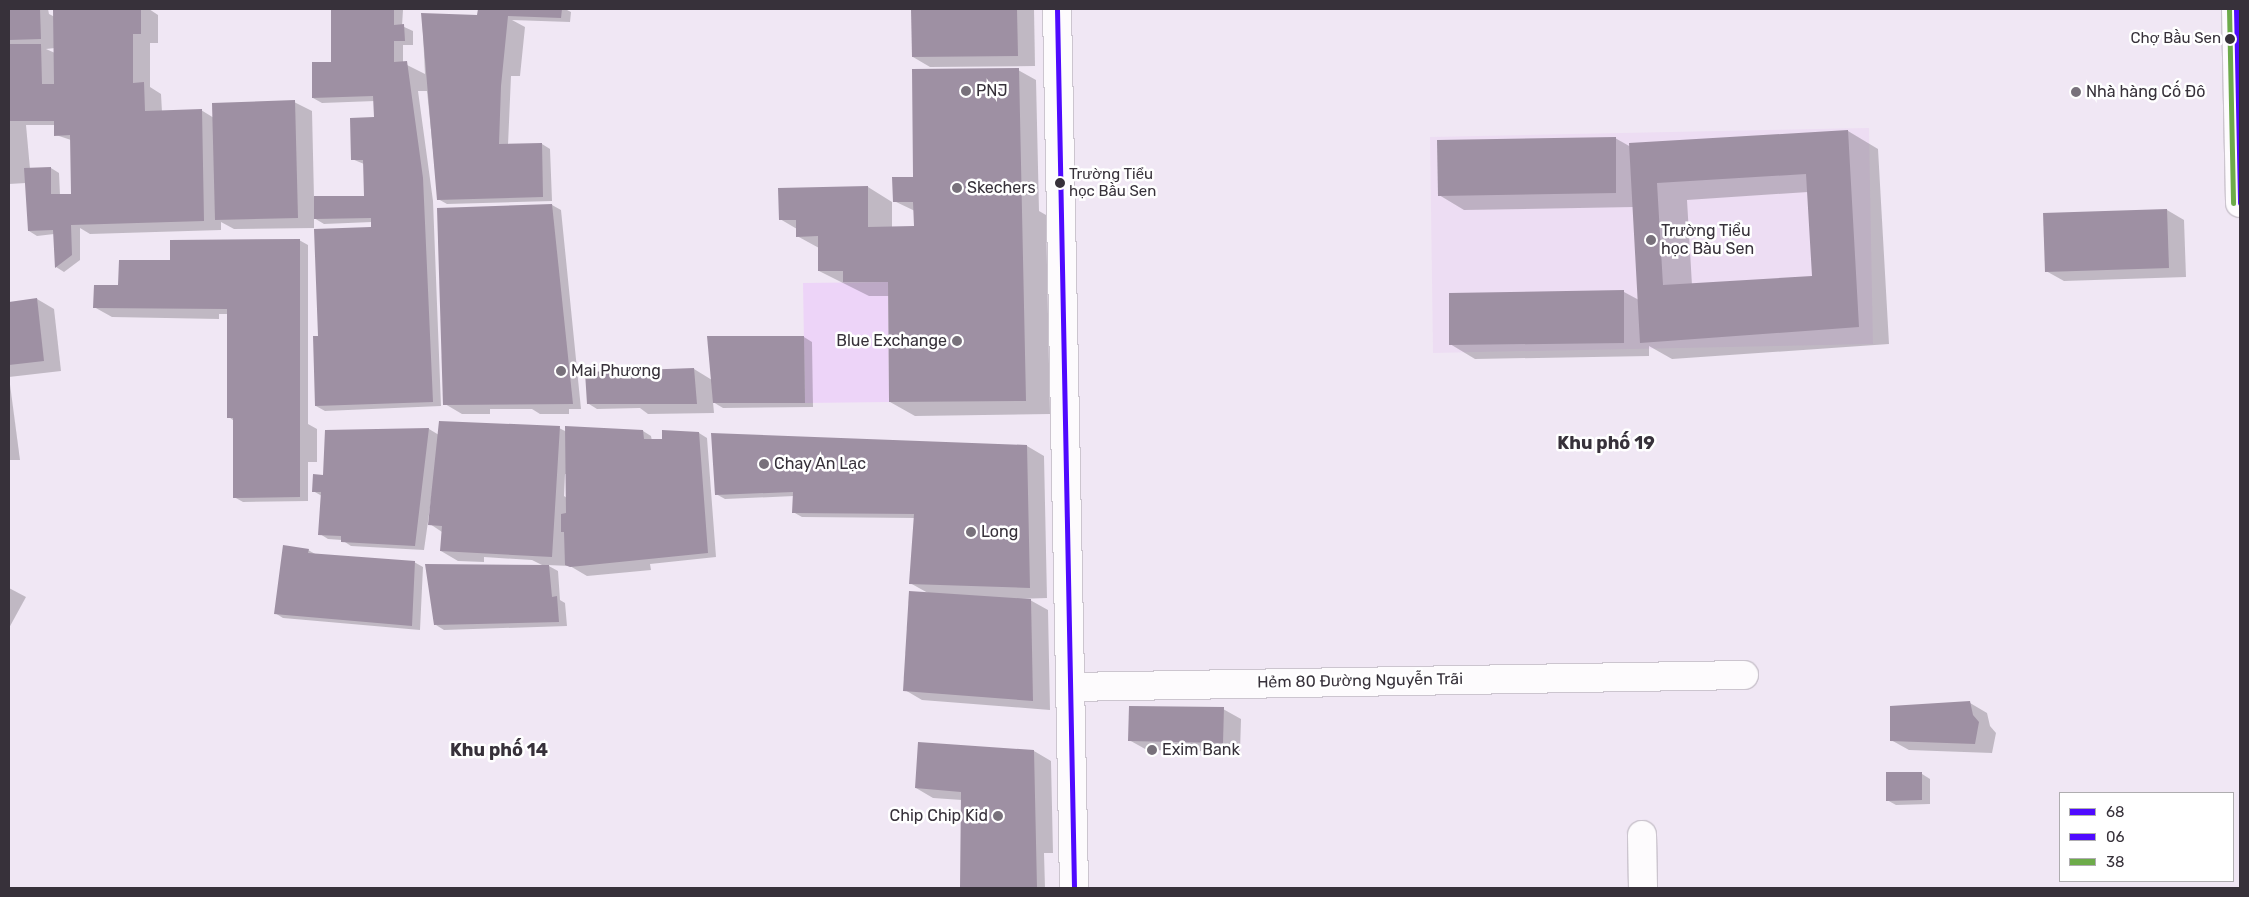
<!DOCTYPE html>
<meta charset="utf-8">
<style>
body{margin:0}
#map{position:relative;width:2249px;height:897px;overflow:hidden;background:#f0e7f4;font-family:Rubik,sans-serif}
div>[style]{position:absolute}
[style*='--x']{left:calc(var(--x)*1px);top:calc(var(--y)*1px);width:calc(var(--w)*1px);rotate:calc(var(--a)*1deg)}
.built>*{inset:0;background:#edddf3}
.green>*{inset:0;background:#edd4f8}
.shadow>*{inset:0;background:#0003}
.building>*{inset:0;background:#9e90a3}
.roads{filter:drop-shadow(1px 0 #ccc5cf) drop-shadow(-1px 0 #ccc5cf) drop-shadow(0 1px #ccc5cf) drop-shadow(0 -1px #ccc5cf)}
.minor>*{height:28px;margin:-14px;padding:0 14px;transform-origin:14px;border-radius:14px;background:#fdfbfd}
.secondary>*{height:28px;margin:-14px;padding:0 14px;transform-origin:14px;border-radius:14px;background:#fdfbfd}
.bus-1>*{height:5px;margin:-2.5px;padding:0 2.5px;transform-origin:2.5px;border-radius:2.5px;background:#4f0aff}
.bus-2>*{height:5px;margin:-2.5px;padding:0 2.5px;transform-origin:2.5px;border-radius:2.5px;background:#4f0aff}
.bus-3>*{height:5px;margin:-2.5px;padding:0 2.5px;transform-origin:2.5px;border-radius:2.5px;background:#6dab4a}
.dots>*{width:14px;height:14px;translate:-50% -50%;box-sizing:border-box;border:2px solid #fff;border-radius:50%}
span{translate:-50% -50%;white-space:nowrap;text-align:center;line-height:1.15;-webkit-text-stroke:5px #fff;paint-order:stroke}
.bus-label{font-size:15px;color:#37313a}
.right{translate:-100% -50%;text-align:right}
.left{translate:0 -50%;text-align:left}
.poi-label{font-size:16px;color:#37313a}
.street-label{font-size:16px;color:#37313a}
.neighbourhood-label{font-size:18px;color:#37313a;font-weight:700}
.frame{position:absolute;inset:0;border:10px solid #37313a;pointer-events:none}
.legend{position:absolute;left:2059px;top:792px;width:175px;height:90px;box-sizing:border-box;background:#fff;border:1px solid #afadb0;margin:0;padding:6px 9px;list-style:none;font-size:15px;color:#37313a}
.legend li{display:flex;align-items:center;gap:10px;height:25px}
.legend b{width:25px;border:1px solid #afadb0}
</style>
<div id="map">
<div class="built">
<div style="clip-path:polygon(1869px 128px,1873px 344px,1433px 353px,1430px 137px)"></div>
</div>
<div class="green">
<div style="clip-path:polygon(888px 282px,889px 402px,805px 403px,803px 283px)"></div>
</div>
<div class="shadow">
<div style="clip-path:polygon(evenodd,9px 9px,48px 9px,49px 14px,55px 17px,55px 9px,149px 9px,158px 15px,158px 43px,150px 43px,150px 87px,161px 94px,162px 112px,201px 110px,214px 118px,294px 102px,312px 111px,314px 198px,365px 197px,364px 164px,352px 159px,376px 119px,375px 101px,322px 103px,313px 98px,336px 63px,332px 9px,411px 9px,403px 10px,402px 26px,413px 31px,413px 45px,403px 45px,403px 63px,425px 74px,422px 14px,482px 16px,478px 14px,479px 9px,565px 9px,571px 12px,570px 22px,512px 20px,525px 27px,520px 76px,511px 76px,508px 145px,542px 144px,550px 149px,552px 201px,447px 204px,438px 199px,427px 91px,418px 91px,433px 201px,441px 406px,325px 411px,316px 406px,319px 337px,372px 228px,372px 222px,324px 224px,314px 218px,314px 228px,234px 229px,221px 222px,221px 230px,90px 234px,80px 228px,80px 260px,64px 272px,56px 267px,54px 234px,37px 236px,29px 231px,26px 183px,9px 184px,9px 9px,55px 48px,55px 53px,46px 49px,55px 48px,9px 9px,26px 125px,55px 125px,56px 135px,71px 140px,72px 195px,60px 195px,59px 173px,51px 168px,30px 169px,26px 125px)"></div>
<div style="clip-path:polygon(913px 9px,1034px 9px,1035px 66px,930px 67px,913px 57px)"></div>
<div style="clip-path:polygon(1018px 70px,1036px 80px,1039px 211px,1046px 215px,1050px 414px,915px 416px,890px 402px,889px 296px,869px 296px,819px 271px,819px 248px,797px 236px,797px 229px,780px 219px,868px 187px,892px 202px,892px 227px,915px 227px,915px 211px,894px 201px)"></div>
<div style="clip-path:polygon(evenodd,1848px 131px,1878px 149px,1889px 344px,1672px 359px,1649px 346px,1649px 356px,1475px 359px,1450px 344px,1450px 294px,1624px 292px,1639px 300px,1634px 207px,1464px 210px,1439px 195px,1615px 138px,1631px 147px,1848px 131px,1808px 192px,1813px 277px,1692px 285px,1687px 200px,1808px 192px)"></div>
<div style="clip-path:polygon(552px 205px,561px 210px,581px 409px,569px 409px,569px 414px,540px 414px,532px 409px,490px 409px,490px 414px,462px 414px,445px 404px)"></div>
<div style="clip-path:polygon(2167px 210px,2184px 220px,2186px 277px,2064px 281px,2046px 271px)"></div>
<div style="clip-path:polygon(299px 240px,308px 245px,308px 424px,317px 429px,317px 462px,308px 462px,308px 501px,243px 502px,234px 497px,234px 421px,229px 417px,229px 314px,219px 314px,219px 319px,112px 317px,94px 307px,119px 286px,172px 261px)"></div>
<div style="clip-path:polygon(37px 299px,54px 309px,61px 371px,9px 377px,9px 303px)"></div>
<div style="clip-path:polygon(804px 337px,812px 342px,813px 407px,723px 408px,713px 402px,714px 413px,648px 414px,640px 408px,597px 409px,589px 404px,694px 369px,712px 380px)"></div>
<div style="clip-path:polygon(9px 377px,20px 460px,9px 460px)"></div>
<div style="clip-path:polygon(evenodd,559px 428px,567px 432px,643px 431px,651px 436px,652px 441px,699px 433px,707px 438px,716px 557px,650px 564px,651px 570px,587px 576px,570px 566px,547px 565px,558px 571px,560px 600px,565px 603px,567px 626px,444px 630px,436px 625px,544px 566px,532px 560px,484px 557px,484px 562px,458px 561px,441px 551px,442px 532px,430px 524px,436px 465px,424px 550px,351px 546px,342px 540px,328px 539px,320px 534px,322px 496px,313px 491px,324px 476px,429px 429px,439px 435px,559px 428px,565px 474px,567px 474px,567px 498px,564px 496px,565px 474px)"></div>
<div style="clip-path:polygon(1027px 446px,1044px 456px,1047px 598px,1014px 599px,1030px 600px,1048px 610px,1050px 710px,922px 700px,905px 690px,928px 593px,910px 583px,915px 518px,802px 517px,793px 512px,794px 496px,725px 499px,716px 494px)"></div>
<div style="clip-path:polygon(308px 550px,317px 555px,414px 562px,423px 567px,420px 630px,283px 618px,275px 613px)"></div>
<div style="clip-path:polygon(9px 588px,26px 597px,9px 628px)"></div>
<div style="clip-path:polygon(1970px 703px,1987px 713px,1990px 726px,1996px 733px,1992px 753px,1909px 750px,1891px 740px)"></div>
<div style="clip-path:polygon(1223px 709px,1241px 719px,1240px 752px,1147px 750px,1129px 740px)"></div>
<div style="clip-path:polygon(1034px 751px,1051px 761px,1053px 853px,1044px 853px,1045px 888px,961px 888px,962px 800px,933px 798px,916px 788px)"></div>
<div style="clip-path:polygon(1922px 774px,1930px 779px,1930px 804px,1896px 805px,1887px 800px)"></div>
</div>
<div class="building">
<div style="clip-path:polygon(9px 9px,40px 9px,41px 39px,9px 40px)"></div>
<div style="clip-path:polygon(53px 9px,141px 9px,141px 34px,133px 34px,133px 83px,144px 82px,145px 111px,202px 109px,204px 221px,71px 225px,72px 255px,55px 268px,53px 230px,28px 231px,24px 168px,51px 167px,51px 194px,71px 194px,70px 135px,54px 136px,54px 121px,9px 121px,9px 44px,41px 44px,42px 84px,54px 84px)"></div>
<div style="clip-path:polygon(331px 9px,394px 9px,394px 25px,404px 24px,405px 41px,394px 41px,394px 62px,407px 61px,423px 178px,433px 402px,315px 406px,313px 336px,318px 336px,314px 229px,371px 227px,371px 218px,314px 219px,314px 196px,364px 196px,363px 160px,351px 160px,350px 118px,374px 117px,373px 96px,312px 98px,312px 62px,331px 62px)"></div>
<div style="clip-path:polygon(478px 9px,562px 9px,561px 18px,508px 16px,501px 86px,499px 144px,542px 143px,543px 197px,437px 200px,421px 13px,477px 15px)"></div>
<div style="clip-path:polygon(911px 9px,1017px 9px,1018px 56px,912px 57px)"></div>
<div style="clip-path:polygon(1019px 68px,1026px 401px,889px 402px,888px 282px,843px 282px,843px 271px,818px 271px,818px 236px,796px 237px,796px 220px,779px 220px,778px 188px,868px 186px,868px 227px,914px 226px,913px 202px,893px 202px,892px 177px,913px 177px,912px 69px)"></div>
<div style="clip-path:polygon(295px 100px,298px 218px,215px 220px,212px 103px)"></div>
<div style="clip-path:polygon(evenodd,1848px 130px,1859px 327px,1640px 343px,1629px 143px,1848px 130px,1806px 174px,1812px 276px,1663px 285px,1657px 183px,1806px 174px)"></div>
<div style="clip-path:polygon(1616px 137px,1616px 193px,1438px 196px,1437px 140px)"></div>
<div style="clip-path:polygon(552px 204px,573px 404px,443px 405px,437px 208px)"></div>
<div style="clip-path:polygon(2167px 209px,2169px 268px,2045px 272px,2043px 213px)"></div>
<div style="clip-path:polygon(300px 239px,300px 497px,233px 498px,233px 418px,227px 418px,227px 309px,93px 308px,94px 285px,118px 285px,119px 260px,170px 260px,170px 240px)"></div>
<div style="clip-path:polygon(1624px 290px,1624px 343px,1449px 345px,1449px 293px)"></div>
<div style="clip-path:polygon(37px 298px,44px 361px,9px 365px,9px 302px)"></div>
<div style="clip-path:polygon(707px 336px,804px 336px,805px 403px,713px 403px)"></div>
<div style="clip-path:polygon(694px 368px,697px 404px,587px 404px,585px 372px)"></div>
<div style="clip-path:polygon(439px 421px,560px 426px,552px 557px,440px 551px,442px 526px,428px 525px)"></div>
<div style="clip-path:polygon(565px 426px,643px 430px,644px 439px,662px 439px,662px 430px,699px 432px,708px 553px,570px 567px,565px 565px,564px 532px,561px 532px,561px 514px,566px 513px)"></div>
<div style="clip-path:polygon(429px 428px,415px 546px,341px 542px,341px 536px,318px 535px,321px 492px,312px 492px,313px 474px,323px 475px,325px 430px)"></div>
<div style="clip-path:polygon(711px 433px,1027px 445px,1030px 588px,909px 584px,914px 514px,792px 513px,793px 492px,715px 495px)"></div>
<div style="clip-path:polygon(283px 545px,309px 549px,308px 553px,415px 561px,412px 626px,274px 614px)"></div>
<div style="clip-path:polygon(425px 564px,549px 565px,552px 597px,557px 596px,559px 622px,434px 625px)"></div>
<div style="clip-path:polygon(909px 591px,1031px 599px,1033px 701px,903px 691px)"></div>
<div style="clip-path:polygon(1970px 701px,1973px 715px,1979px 722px,1975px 744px,1890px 741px,1890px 706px)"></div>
<div style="clip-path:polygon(1129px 706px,1224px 707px,1223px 743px,1128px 741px)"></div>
<div style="clip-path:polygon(918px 742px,1034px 750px,1037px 888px,960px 888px,961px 792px,915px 788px)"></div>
<div style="clip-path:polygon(1886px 772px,1922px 772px,1922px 800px,1886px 801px)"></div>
</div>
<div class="roads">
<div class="minor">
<div style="--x:1070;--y:687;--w:674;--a:-1.02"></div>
<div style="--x:1642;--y:835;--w:53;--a:88.9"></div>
</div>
<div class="secondary">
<div style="--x:1057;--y:9;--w:879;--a:88.89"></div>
<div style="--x:2236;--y:9;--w:194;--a:88.8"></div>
</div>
</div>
<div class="bus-1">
<div style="--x:1057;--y:9;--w:879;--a:88.89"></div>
</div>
<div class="bus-2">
<div style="--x:2236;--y:9;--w:194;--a:88.8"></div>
</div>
<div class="bus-3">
<div style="--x:2229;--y:9;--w:194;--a:88.8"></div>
</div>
<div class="dots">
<div style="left:2230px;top:39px;background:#37313a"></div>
<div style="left:966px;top:91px;background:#78717b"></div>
<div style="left:2076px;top:92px;background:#78717b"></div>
<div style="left:1060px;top:183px;background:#37313a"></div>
<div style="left:957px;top:188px;background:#78717b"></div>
<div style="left:1651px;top:240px;background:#78717b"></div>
<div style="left:957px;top:341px;background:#78717b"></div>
<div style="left:561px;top:371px;background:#78717b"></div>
<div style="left:764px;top:464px;background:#78717b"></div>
<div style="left:971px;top:532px;background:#78717b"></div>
<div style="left:1152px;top:750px;background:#78717b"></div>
<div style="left:998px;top:816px;background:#78717b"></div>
</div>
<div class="bus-label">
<span class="right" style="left:2221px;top:39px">Chợ Bầu Sen</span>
<span class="left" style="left:1069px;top:183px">Trường Tiểu<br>học Bầu Sen</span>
</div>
<div class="poi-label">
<span class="left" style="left:976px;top:91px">PNJ</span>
<span class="left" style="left:2086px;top:92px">Nhà hàng Cố Đô</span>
<span class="left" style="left:967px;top:188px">Skechers</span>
<span class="left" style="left:1661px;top:240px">Trường Tiểu<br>học Bàu Sen</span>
<span class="right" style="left:947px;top:341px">Blue Exchange</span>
<span class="left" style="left:571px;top:371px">Mai Phương</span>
<span class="left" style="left:774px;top:464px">Chay An Lạc</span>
<span class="left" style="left:981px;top:532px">Long</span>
<span class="left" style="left:1162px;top:750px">Exim Bank</span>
<span class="right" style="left:988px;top:816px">Chip Chip Kid</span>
</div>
<div class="street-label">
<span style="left:1360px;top:681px;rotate:-1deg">Hẻm 80 Đường Nguyễn Trãi</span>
</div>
<div class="neighbourhood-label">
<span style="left:1606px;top:443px">Khu phố 19</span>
<span style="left:499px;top:750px">Khu phố 14</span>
</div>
<div class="frame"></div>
<ul class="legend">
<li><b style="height:6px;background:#4f0aff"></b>68</li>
<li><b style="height:6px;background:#4f0aff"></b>06</li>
<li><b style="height:6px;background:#6dab4a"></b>38</li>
</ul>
</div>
